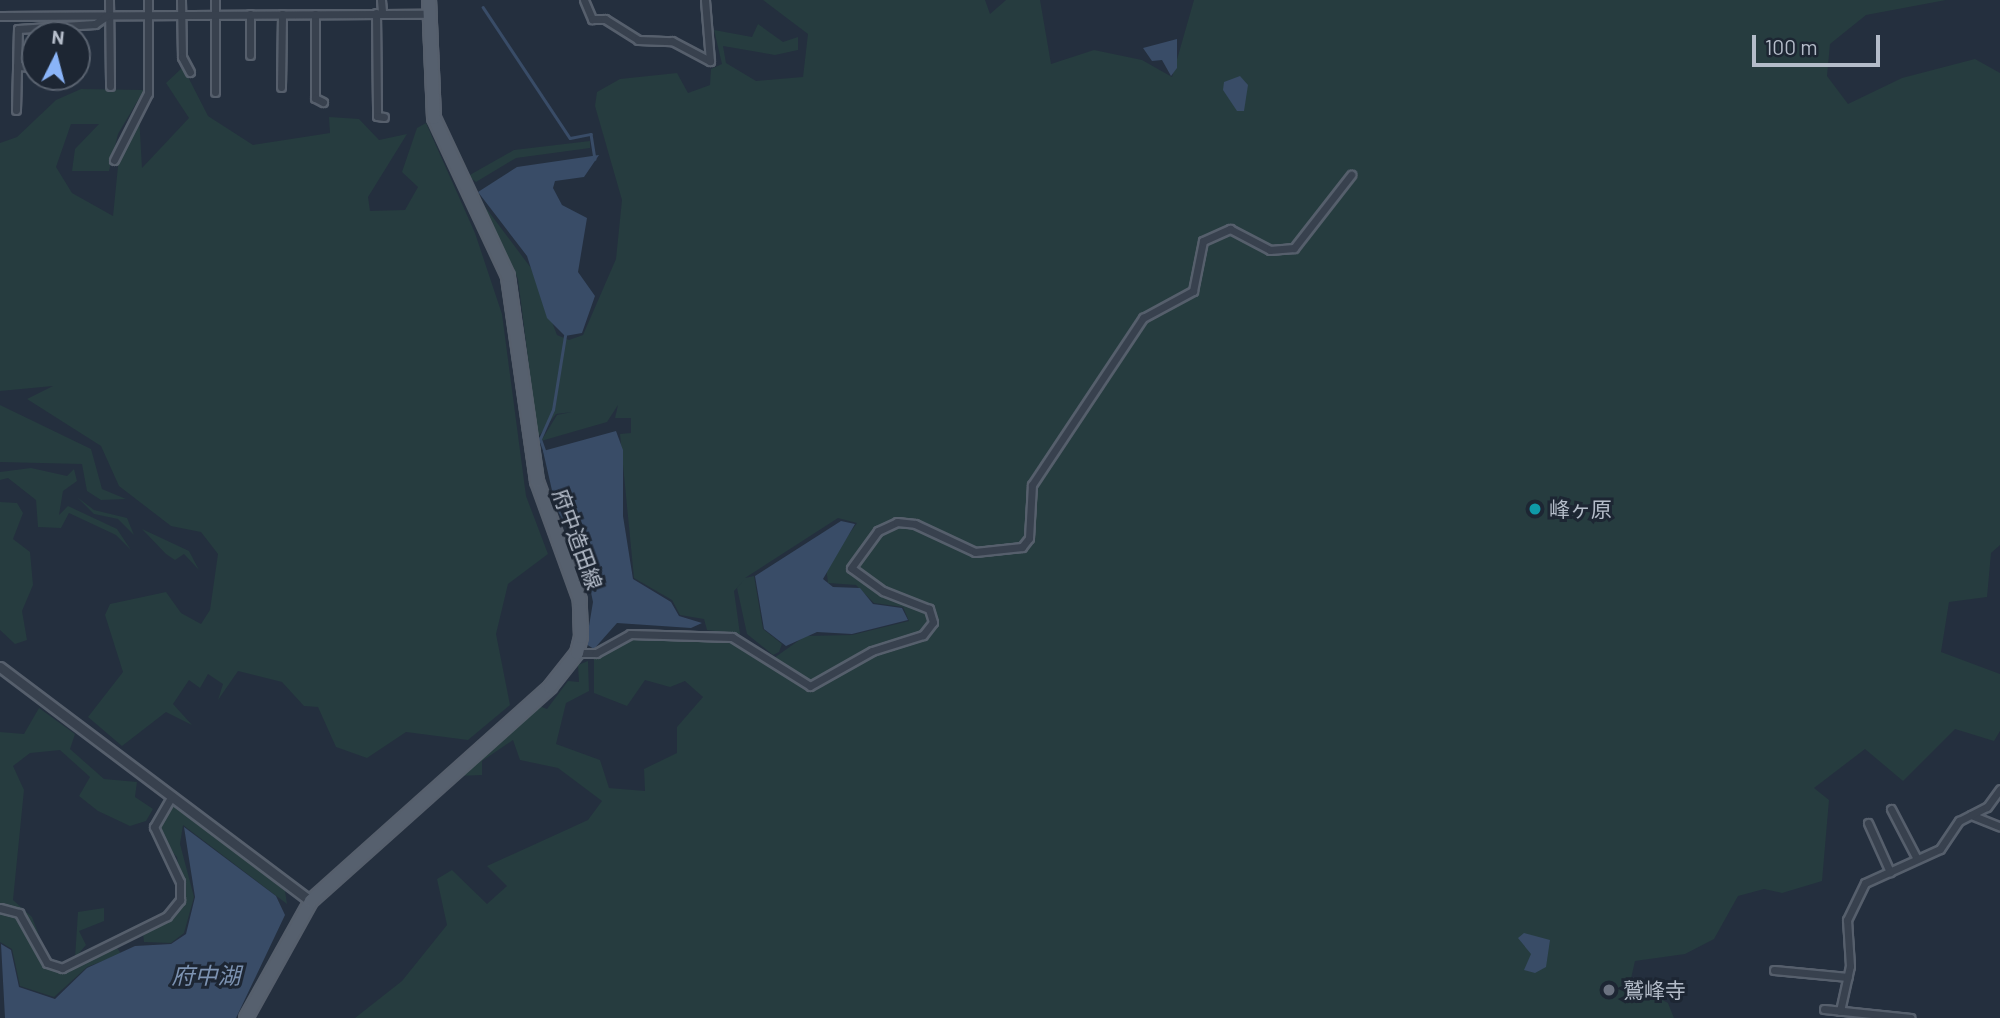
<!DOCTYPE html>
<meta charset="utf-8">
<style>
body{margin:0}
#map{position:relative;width:2000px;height:1018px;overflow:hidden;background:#242f3e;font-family:Barlow,"Noto Sans JP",sans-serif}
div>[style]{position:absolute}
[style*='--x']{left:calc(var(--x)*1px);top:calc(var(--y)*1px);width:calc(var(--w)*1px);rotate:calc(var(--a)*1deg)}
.green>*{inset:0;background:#263c3f}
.water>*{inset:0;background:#394c67}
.stream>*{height:2.5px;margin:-1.25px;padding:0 1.25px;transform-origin:1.25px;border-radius:1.25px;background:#394c67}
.roads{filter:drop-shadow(2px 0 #565f6c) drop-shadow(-2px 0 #565f6c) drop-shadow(0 2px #565f6c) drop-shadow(0 -2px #565f6c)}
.minor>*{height:7px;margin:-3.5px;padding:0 3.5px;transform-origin:3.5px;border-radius:3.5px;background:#38414e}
.tertiary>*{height:9px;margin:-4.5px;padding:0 4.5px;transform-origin:4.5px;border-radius:4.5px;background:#38414e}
.primary>*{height:12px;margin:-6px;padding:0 6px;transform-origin:6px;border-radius:6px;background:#56606e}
.dots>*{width:19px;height:19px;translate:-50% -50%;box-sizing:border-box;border:4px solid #1d2633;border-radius:50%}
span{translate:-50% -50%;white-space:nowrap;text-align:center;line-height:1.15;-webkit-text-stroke:6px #1d2633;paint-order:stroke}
.poi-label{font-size:21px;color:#b4bcc9}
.left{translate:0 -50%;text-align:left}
.street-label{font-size:21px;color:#b4bcc9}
.water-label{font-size:23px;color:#7c92b1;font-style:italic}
.north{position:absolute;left:21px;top:21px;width:70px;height:70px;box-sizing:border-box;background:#1d2633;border:2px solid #59626f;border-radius:50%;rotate:6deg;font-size:19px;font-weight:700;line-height:28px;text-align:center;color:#b4bcc9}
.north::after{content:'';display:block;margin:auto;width:24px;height:32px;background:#8ab4f8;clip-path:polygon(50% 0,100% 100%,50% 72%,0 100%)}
.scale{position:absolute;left:1752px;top:35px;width:128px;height:32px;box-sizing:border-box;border:4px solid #b4bcc9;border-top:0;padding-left:9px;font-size:21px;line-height:24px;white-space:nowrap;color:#b4bcc9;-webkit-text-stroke:5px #1d2633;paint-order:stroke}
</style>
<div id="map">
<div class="green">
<div style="clip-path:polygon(763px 0,985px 0,990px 14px,1006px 0,1040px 0,1051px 64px,1094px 50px,1142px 60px,1172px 77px,1194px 0,1946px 0,1866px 15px,1830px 44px,1827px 76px,1848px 104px,1902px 78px,1975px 59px,2000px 73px,2000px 545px,1991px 553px,1987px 597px,1949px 602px,1941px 652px,2000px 674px,2000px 731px,1994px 741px,1955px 729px,1903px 781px,1865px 749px,1814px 788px,1829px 800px,1822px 881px,1782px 893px,1764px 889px,1738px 896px,1714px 939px,1685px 954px,1635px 961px,1630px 983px,1668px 1003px,1674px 1018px,355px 1018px,402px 981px,447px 925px,437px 879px,452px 870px,487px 904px,507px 886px,487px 866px,588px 820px,602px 801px,558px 768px,520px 760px,513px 740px,482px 761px,482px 775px,457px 776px,539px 706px,547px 709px,568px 681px,579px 682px,578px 665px,588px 661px,589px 691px,566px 703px,556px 744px,600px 760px,609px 788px,645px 791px,644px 769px,677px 753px,677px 727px,703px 697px,685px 681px,670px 687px,645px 680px,627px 706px,594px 693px,594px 658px,640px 637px,740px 643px,767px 663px,805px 636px,852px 635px,909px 621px,903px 607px,874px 603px,856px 585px,828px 583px,826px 567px,857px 523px,838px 518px,745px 578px,754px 576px,763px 629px,782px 644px,779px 652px,773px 655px,747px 634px,737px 588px,745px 579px,734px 591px,740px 634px,707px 630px,704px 619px,680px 615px,672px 600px,634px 578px,620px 434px,631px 433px,631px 418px,615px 418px,618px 405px,607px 422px,541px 441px,557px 415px,572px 412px,556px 414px,538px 437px,518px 279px,483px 204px,531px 268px,557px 335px,569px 340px,583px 335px,616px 259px,622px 200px,595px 106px,597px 92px,620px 79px,677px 73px,688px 93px,710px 85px,711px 69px,722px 64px,714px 30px,752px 37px,758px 24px,783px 42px,798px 37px,798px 50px,775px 55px,723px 46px,726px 63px,756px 81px,803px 77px,808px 34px)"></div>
<div style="clip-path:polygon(183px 67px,208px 116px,253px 145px,330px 133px,329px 117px,359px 119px,379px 140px,407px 134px,368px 197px,370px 211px,405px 210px,418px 187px,402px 172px,417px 128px,426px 123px,475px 233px,502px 314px,526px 496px,548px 554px,508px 584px,496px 634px,510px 705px,468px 740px,406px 732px,367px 758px,336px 747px,318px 707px,304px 706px,282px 682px,238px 671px,218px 700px,223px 684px,208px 674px,200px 688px,189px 680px,173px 704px,192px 725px,166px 712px,122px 746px,88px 717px,123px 672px,105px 615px,110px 604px,166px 592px,181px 613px,201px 624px,210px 610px,218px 554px,201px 532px,171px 526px,119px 486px,101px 446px,27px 399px,53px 386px,0 391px,0 143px,17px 137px,56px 100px,81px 89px,144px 90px,118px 134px,109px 171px,72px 171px,75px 149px,99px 124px,71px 124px,56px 167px,72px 193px,113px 216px,119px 156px,139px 115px,142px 168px,189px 118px,166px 83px)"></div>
<div style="clip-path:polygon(590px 141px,590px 148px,516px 158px,476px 182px,468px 176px,514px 150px)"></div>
<div style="clip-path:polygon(0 405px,91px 449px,102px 489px,126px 499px,101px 500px,87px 491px,82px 464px,0 462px)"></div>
<div style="clip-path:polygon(31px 468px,67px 476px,74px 469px,77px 481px,63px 491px,59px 515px,68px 506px,117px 529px,131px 550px,116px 535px,69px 513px,61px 528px,38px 527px,36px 500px,8px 478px,0 480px,0 472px)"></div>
<div style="clip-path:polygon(77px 497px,94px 510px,127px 518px,134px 535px,118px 519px,94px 514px)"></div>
<div style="clip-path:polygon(0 502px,17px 503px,23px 513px,13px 539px,30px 552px,33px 585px,22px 611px,27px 640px,15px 644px,0 630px)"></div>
<div style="clip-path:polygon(142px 529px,189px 551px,199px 570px,184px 554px,175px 560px,166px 554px)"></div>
<div style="clip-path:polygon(39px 708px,75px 734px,70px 749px,104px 779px,137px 782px,135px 797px,153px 809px,146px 821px,130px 826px,98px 811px,79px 796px,90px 777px,60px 750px,30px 753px,13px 766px,24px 790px,13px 900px,32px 917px,51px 967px,59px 970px,116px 946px,121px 954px,87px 967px,54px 997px,20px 986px,12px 949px,0 942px,0 732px,24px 734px)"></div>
<div style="clip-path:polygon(171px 800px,285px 891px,287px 904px,183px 825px,180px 844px,194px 897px,184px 933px,171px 943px,144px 942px,143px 934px,182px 904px,177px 857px,159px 839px,157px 826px)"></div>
<div style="clip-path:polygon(104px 908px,104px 921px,79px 931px,86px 945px,75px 958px,78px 912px)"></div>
</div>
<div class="water">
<div style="clip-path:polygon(1177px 39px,1177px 68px,1171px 76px,1162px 60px,1152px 61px,1143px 48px)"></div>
<div style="clip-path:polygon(1240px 76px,1248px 85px,1244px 111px,1237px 111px,1223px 90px,1224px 82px)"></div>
<div style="clip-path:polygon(599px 155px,584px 177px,555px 181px,553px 188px,562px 205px,587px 218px,578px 272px,595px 296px,582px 333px,565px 336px,547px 318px,527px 256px,478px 192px,517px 167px)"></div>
<div style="clip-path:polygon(616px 431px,623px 450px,623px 516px,633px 579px,671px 602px,679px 616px,702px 623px,691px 628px,617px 623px,594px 649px,586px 644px,593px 602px,583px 554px,556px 508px,543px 451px)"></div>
<div style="clip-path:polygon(841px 521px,855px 524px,823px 579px,833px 587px,860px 588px,873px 604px,902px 608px,908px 620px,852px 634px,817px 632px,786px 646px,764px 629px,755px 576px)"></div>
<div style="clip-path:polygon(184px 827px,276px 896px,285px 915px,236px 1018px,5px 1018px,1px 944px,11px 950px,19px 987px,55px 999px,87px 968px,135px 946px,171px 944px,186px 934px,195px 897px)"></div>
<div style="clip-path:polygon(1524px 933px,1550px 940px,1546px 967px,1535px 973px,1524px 970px,1531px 954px,1518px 938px)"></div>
</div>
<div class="stream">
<div style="--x:483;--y:7;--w:157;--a:56.4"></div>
<div style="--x:570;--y:138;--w:21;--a:-11"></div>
<div style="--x:591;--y:134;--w:25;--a:81"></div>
<div style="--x:545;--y:453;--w:15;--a:-110"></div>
<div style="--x:540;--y:439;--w:32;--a:-66"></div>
<div style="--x:553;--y:410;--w:75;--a:-80.8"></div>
</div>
<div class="roads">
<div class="minor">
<div style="--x:109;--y:0;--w:86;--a:89.3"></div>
<div style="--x:181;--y:0;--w:57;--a:89"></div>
<div style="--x:182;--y:57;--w:17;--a:62"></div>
<div style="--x:215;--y:0;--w:92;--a:90"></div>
<div style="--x:381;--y:0;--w:12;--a:85"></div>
<div style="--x:584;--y:0;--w:21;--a:67"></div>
<div style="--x:592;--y:19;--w:13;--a:0"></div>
<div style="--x:605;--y:19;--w:39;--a:32"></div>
<div style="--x:638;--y:40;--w:34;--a:2"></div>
<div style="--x:672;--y:41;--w:43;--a:27.8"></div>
<div style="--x:710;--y:61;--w:61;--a:-94.7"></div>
<div style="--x:376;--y:13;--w:103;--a:89.4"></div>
<div style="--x:377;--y:116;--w:7;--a:8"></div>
<div style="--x:250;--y:14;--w:41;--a:90"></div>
<div style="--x:315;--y:14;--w:84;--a:90"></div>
<div style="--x:315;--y:98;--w:9;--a:27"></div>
<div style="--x:0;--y:16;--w:430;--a:-0.3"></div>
<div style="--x:17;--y:66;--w:18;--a:3"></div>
<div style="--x:281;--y:87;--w:73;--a:-89.2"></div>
<div style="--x:16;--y:110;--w:81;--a:-88.6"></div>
<div style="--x:18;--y:29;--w:77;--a:-3.7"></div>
<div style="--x:95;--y:24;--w:16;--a:-35"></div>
<div style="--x:114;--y:160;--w:75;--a:-63.1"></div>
<div style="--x:148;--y:93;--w:93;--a:-90"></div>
<div style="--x:577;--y:653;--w:19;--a:0"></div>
<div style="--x:596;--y:653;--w:39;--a:-29"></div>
<div style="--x:630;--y:634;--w:102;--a:1.7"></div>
<div style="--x:732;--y:637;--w:92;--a:32.1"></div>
<div style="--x:810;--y:686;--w:71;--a:-29.4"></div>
<div style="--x:872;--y:651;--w:53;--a:-17.4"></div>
<div style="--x:923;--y:635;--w:16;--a:-52"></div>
<div style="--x:933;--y:622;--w:14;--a:-107"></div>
<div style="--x:929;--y:609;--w:49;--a:-158.6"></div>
<div style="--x:883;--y:591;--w:39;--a:-144"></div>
<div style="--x:851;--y:568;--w:46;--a:-53.9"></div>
<div style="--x:878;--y:531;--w:21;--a:-25"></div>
<div style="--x:897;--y:522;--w:18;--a:6"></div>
<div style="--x:915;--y:524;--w:66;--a:25"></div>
<div style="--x:975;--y:552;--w:47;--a:-6.1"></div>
<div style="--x:1022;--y:547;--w:11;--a:-52"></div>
<div style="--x:1029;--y:538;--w:53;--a:-86.8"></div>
<div style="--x:1032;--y:485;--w:201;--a:-56.4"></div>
<div style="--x:1143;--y:318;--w:57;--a:-28.4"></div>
<div style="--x:1193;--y:291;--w:51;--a:-78.7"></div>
<div style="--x:1203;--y:241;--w:30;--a:-24"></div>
<div style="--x:1230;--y:229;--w:45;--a:27.7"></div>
<div style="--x:1270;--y:250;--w:24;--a:-5"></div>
<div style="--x:1294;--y:248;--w:93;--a:-52"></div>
<div style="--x:1891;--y:809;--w:56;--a:62.5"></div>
<div style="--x:1971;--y:815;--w:31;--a:22"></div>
<div style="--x:1868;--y:823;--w:54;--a:65.8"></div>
<div style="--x:0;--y:908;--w:20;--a:15"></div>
<div style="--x:19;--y:913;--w:57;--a:60.8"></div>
<div style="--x:47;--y:963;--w:16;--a:18"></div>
<div style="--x:62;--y:968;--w:117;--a:-26.3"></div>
<div style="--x:167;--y:916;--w:21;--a:-51"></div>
<div style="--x:180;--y:900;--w:18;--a:-90"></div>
<div style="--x:180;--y:882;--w:61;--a:-115.3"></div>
<div style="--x:154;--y:827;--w:36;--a:-60"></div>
<div style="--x:1774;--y:970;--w:74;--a:5.4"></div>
<div style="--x:1824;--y:1009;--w:87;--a:5.9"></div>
<div style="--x:1840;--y:1011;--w:46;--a:-77.5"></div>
<div style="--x:1850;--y:966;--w:46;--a:-93.7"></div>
<div style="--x:1847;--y:920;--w:41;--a:-64.1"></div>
<div style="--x:1865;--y:883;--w:82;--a:-24.4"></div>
<div style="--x:1940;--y:849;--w:34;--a:-56"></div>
<div style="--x:1959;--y:821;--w:31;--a:-27"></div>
<div style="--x:1987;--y:807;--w:22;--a:-54"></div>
</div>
<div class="tertiary">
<div style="--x:0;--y:667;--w:389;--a:37"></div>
</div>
<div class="primary">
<div style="--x:246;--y:1018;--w:134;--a:-60.9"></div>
<div style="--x:311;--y:901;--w:321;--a:-41.8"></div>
<div style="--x:550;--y:687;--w:43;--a:-51.5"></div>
<div style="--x:577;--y:653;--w:16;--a:-76"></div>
<div style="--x:581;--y:637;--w:37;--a:-92"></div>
<div style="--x:580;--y:600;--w:127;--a:-109.9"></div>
<div style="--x:537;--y:481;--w:207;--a:-98.1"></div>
<div style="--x:508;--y:276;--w:174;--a:-115.1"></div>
<div style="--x:434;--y:118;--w:118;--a:-92.4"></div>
</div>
</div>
<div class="dots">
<div style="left:1535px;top:509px;background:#0f9aa8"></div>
<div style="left:1609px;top:990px;background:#6b7280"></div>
</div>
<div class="poi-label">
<span class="left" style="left:1549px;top:509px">峰ヶ原</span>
<span class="left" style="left:1623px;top:990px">鷲峰寺</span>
</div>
<div class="street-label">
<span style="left:578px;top:539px;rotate:70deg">府中造田線</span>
</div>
<div class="water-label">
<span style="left:206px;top:975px">府中湖</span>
</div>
<div class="north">N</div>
<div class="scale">100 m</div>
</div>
